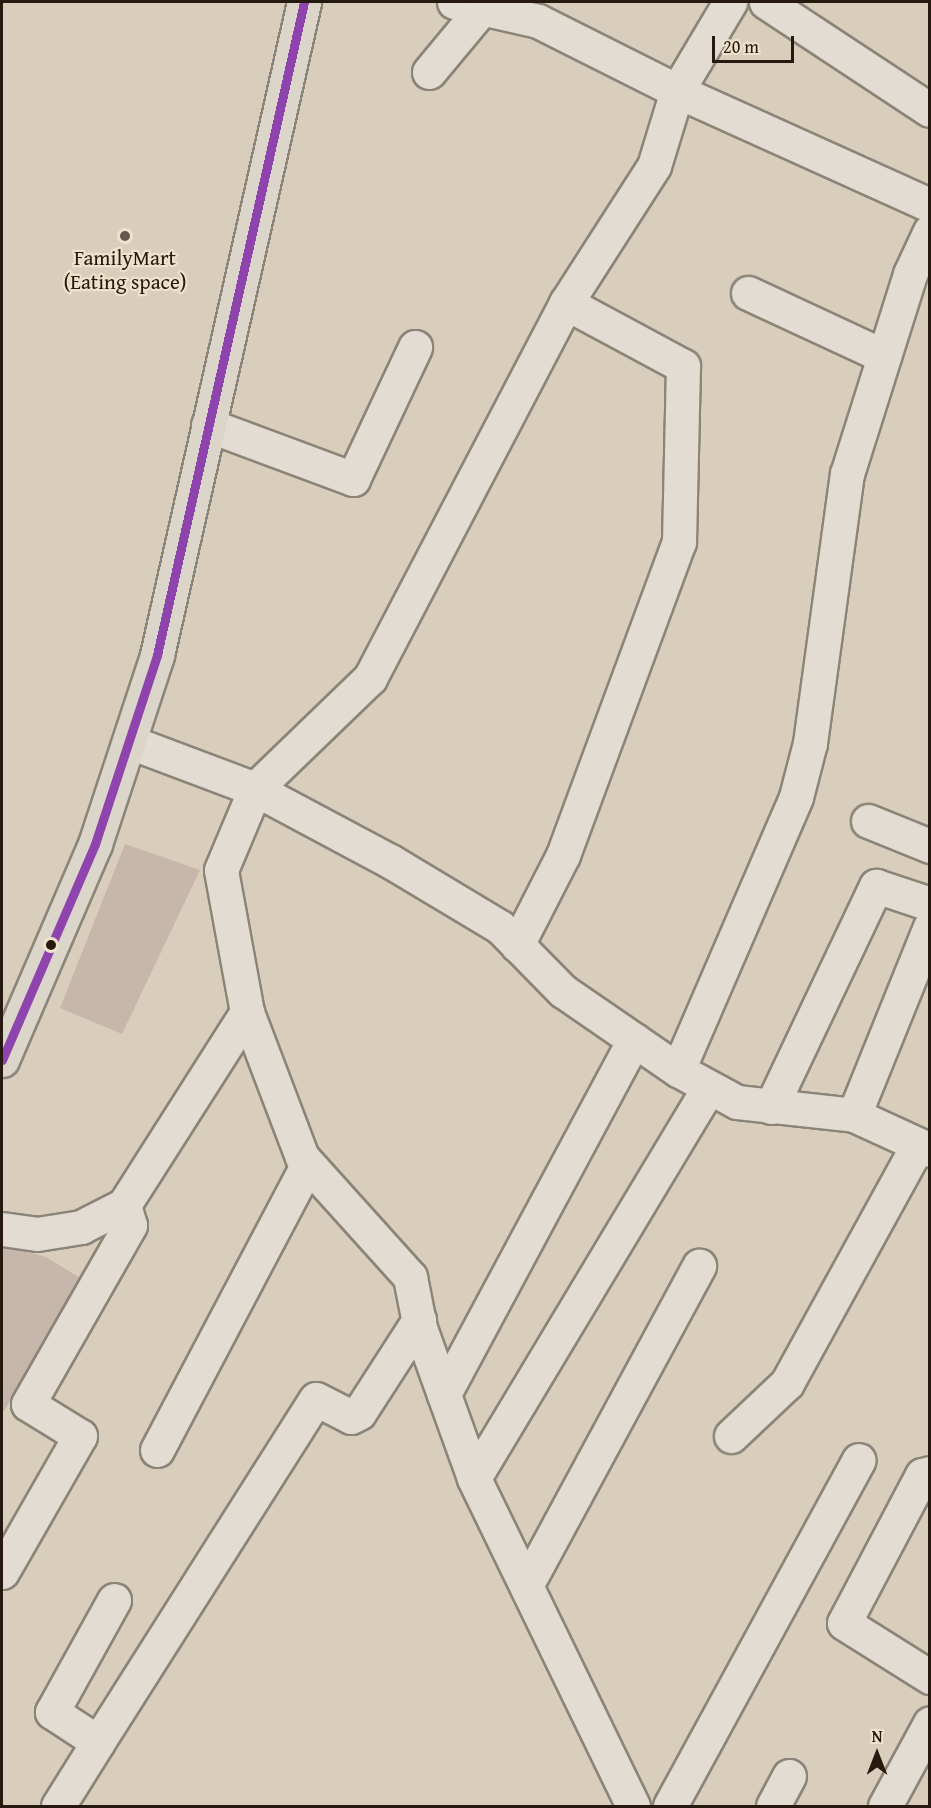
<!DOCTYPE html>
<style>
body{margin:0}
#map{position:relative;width:931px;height:1808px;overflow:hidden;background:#d9cebb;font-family:"Gentium Book Plus",serif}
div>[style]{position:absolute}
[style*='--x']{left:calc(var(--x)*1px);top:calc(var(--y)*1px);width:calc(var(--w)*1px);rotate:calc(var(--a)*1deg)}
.building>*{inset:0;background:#c7b6aa}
.roads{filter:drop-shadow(2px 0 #8b8478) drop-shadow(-2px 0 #8b8478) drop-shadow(0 2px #8b8478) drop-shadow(0 -2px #8b8478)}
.minor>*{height:33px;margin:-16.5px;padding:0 16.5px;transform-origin:16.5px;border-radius:16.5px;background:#e2dcd2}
.major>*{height:33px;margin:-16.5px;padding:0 16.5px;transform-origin:16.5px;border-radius:16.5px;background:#dcd6ca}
.bus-1>*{height:9px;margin:-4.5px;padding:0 4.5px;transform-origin:4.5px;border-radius:4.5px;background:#8e44ad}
.dots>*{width:16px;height:16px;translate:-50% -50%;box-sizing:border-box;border:3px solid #efe2ca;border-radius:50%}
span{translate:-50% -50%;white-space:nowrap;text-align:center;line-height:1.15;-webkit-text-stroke:4.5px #efe2ca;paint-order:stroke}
.poi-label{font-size:21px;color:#251910}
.frame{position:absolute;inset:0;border:3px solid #251910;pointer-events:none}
.north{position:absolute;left:847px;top:1724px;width:60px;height:60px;-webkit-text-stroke:4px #efe2ca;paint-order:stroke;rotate:0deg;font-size:16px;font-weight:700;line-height:24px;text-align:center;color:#251910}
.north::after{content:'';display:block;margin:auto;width:21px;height:27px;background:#251910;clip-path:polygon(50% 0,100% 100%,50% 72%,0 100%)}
.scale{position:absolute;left:712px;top:36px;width:82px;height:27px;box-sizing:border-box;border:3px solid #251910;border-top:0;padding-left:8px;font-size:18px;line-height:21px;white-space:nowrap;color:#251910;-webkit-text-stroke:4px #efe2ca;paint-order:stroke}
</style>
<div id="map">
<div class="building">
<div style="clip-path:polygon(125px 844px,200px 870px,122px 1034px,60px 1008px)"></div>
<div style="clip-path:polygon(2px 1245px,46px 1257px,85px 1281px,2px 1414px)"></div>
</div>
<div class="roads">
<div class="minor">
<div style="--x:454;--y:2;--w:86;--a:12.7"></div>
<div style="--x:538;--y:21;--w:156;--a:26.7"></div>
<div style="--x:677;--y:91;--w:277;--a:24.3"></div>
<div style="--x:766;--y:2;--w:196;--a:33.4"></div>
<div style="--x:429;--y:72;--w:85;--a:-50.3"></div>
<div style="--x:748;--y:293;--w:150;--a:24.9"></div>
<div style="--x:208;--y:425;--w:155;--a:20.4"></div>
<div style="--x:353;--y:479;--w:146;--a:-64.8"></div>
<div style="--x:130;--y:742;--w:134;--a:20.6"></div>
<div style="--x:255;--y:789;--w:153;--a:28.1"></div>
<div style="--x:390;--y:861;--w:128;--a:31"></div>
<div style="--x:500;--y:927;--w:90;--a:45.5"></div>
<div style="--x:563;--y:991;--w:140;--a:34.5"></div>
<div style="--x:678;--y:1070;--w:67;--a:28.5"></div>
<div style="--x:737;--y:1102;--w:118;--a:6.3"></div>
<div style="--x:854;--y:1115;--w:84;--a:24.7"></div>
<div style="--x:868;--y:821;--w:67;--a:22"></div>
<div style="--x:517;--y:945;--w:101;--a:-62.9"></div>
<div style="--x:563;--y:855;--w:334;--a:-69.7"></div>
<div style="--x:679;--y:542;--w:176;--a:-88.7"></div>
<div style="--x:683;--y:366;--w:133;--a:-151.7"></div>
<div style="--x:678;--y:1070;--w:297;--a:-66.6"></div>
<div style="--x:796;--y:797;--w:56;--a:-75.5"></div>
<div style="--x:810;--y:743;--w:272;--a:-82.2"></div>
<div style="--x:847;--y:474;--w:210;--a:-72.5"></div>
<div style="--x:910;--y:274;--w:47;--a:-65.1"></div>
<div style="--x:771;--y:1107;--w:245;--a:-64.6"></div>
<div style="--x:876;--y:886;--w:57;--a:18.4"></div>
<div style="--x:854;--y:1115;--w:203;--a:-68"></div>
<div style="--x:2;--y:1229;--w:35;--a:8"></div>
<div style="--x:37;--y:1234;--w:45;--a:-9"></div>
<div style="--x:81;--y:1227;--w:48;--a:-27.1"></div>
<div style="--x:124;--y:1205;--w:229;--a:-57.5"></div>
<div style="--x:444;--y:1394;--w:402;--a:-61.8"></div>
<div style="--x:731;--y:1436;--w:77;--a:-43.4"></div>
<div style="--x:787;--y:1383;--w:269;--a:-61.2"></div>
<div style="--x:157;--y:1450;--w:323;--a:-62.2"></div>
<div style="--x:930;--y:1473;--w:8;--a:166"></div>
<div style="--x:922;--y:1475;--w:167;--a:117.8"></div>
<div style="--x:844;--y:1623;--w:102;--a:32.1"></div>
<div style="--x:474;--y:1478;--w:456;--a:-59"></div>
<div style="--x:2;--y:1572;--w:157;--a:-60.2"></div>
<div style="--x:80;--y:1436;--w:61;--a:-148.4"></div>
<div style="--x:28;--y:1404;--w:206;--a:-60.3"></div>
<div style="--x:130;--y:1225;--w:21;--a:-107"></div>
<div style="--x:527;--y:1584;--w:362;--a:-61.6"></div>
<div style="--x:98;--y:1742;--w:406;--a:-57.6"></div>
<div style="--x:316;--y:1399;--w:39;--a:27"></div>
<div style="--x:351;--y:1417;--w:9;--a:-27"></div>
<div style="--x:359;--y:1413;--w:111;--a:-57.2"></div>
<div style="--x:58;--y:1806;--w:75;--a:-58"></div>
<div style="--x:98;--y:1742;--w:55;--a:-146.9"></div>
<div style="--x:52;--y:1712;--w:128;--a:-61"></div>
<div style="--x:633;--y:1806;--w:365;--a:-115.9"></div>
<div style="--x:474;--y:1478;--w:159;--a:-109.8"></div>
<div style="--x:420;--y:1328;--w:52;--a:-101.1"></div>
<div style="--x:410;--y:1277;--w:161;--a:-132"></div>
<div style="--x:302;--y:1157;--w:155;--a:-110.8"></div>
<div style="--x:247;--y:1012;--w:144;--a:-100.4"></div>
<div style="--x:221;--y:870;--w:88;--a:-67.2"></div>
<div style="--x:255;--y:789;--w:160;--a:-44"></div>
<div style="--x:370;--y:678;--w:423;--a:-62.4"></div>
<div style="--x:566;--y:303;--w:163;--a:-57.3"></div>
<div style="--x:654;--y:166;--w:78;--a:-73"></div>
<div style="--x:677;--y:91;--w:104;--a:-59.2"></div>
<div style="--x:670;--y:1806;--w:394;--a:-61.4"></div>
<div style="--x:773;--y:1806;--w:34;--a:-62"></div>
<div style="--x:885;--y:1806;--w:94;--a:-61.5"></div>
</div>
<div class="major">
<div style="--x:2;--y:1060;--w:235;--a:-66.7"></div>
<div style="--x:95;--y:844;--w:199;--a:-71.8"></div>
<div style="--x:157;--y:655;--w:669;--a:-77.31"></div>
</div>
</div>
<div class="bus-1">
<div style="--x:2;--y:1060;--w:235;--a:-66.7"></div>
<div style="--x:95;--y:844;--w:199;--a:-71.8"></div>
<div style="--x:157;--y:655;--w:669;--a:-77.31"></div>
</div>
<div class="dots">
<div style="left:125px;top:236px;background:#64584c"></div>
<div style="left:51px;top:945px;background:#251910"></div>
</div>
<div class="poi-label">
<span style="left:125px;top:270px">FamilyMart<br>(Eating space)</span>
</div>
<div class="frame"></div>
<div class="north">N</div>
<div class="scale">20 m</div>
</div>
